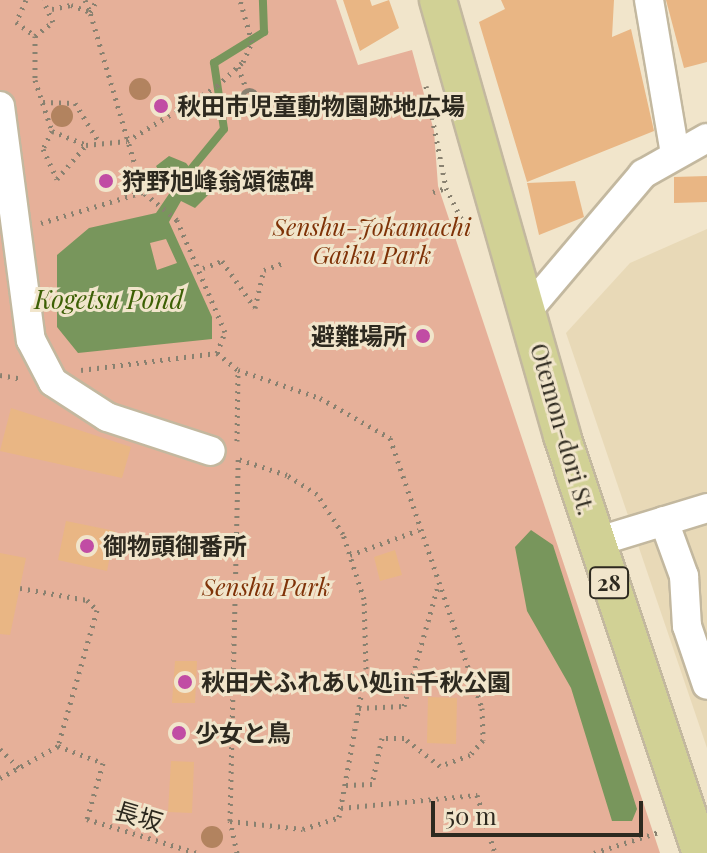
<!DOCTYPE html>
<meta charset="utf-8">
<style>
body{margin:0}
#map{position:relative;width:707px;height:853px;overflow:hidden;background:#f1e5cb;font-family:"Playfair Display","Noto Sans JP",serif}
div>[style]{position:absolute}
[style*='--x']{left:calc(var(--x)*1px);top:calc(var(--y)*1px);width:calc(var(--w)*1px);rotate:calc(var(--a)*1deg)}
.built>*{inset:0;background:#e8d9b7}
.green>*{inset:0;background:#e6b099}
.water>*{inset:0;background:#78965c}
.stream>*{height:8px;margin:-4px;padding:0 4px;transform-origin:4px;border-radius:4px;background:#78965c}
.building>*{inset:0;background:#e9b684}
.path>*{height:5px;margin-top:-2.5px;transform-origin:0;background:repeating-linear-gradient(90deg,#898170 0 2px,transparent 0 8px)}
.path>.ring{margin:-2.5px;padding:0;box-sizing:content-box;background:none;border:5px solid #898170;border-radius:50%}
.roads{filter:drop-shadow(2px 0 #c3b89f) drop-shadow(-2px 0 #c3b89f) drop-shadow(0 2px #c3b89f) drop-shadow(0 -2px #c3b89f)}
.minor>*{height:28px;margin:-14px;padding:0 14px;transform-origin:14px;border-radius:14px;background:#fff}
.major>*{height:36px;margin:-18px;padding:0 18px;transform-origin:18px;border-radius:18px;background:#d1d195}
.trees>*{width:22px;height:22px;margin:-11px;border-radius:50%;background:#b2835f}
.dots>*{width:22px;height:22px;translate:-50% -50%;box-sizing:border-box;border:4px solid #f1e5cb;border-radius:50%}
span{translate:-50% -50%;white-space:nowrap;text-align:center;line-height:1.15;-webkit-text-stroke:6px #f1e5cb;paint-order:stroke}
.shield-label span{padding:2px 6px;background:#f1e5cb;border:2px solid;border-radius:6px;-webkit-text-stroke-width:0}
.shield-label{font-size:22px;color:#2d291f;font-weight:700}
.poi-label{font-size:24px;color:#2d291f;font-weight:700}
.left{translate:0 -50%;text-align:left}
.right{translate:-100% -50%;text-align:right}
.park-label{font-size:24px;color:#7f3207;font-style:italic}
.street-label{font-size:24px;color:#2d291f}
.water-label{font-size:26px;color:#3c6005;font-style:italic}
.scale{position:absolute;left:431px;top:801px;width:212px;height:36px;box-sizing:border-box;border:4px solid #2d291f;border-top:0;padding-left:10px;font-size:24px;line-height:28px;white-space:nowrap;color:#2d291f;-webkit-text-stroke:6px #f1e5cb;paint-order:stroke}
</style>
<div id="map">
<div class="built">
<div style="clip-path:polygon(707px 229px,707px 748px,566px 333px,630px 263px)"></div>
</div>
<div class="green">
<div style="clip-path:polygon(0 0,336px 0,358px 65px,412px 50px,434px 131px,438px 186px,660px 853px,0 853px)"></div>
</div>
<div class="water">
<div style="clip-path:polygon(evenodd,169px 156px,186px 163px,210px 193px,195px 208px,181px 201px,169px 222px,212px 317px,212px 339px,78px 353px,57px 327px,57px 255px,89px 228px,156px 213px,171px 191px,156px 166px,169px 156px,166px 239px,177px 263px,157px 270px,150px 243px,166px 239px)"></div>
<div style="clip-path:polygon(531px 530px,553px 545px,637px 809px,632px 821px,612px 821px,571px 688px,527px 611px,515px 547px)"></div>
</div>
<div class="stream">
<div style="--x:192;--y:168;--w:50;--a:-50.6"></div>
<div style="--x:224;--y:129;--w:67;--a:-98.6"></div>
<div style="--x:214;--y:63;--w:59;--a:-31.8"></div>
<div style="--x:264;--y:32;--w:32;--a:-92"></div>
</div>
<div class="building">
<div style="clip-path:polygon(343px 0,370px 0,372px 6px,389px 0,399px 28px,360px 51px)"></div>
<div style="clip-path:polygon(501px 0,614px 0,612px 37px,631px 29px,654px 131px,527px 182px,479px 22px,505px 9px)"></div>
<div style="clip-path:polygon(666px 0,707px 0,707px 62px,684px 68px)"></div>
<div style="clip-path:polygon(707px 176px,707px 202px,674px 203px,674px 177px)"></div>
<div style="clip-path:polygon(575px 181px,584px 217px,539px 235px,527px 183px)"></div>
<div style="clip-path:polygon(11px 408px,131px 447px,122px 478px,0 451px)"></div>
<div style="clip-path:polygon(66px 521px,115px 531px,107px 571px,58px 560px)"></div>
<div style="clip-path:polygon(395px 550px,402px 575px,380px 581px,374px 557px)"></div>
<div style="clip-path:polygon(0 553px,26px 558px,10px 635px,0 634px)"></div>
<div style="clip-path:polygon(175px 661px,197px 661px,195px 703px,172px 703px)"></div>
<div style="clip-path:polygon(428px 697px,457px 698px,456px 744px,427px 743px)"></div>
<div style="clip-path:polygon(171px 761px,194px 762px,192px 813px,168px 812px)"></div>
</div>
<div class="path">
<div style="--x:26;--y:0;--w:24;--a:114"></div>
<div style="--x:16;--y:22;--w:24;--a:36"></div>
<div style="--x:35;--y:36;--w:23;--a:-38"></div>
<div style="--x:53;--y:22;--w:24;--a:-114"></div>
<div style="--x:85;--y:0;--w:13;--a:67"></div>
<div style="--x:52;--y:9;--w:19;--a:-12"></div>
<div style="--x:71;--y:5;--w:20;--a:20"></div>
<div style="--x:35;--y:36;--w:44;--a:90"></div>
<div style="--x:35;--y:80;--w:54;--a:71.6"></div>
<div style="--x:52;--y:131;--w:37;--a:22"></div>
<div style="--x:86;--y:145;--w:41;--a:-5.6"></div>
<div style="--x:127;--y:141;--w:105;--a:-31.4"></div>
<div style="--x:217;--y:86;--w:35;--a:-43"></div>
<div style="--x:243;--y:62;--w:22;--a:-66"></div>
<div style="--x:252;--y:42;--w:44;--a:-105.9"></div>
<div style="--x:238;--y:67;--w:25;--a:69"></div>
<div style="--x:426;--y:86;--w:104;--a:78.9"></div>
<div style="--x:446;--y:188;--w:54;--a:63.4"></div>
<div class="ring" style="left:242px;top:90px;width:9px;height:9px"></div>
<div style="--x:200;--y:98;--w:43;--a:1.3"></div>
<div style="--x:43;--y:102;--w:32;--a:2"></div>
<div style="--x:75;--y:103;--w:46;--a:58.4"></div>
<div style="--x:52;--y:131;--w:20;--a:117"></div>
<div style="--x:43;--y:149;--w:33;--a:65"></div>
<div style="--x:57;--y:179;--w:45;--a:-49.5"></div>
<div style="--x:433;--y:192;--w:14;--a:-17"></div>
<div style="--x:41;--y:223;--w:107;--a:-16.9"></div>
<div style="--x:203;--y:268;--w:20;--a:-20"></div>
<div style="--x:222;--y:261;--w:57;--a:54.9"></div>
<div style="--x:255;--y:308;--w:39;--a:-77"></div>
<div style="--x:264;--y:270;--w:20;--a:-20"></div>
<div style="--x:217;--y:353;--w:27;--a:39"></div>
<div style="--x:238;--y:370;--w:87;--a:18.9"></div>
<div style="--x:320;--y:398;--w:81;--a:29.7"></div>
<div style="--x:390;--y:438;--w:285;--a:71.2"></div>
<div style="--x:482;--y:708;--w:32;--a:88"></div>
<div style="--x:483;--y:740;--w:20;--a:131"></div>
<div style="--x:470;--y:755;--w:32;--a:160"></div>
<div style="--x:440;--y:766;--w:46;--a:-142.1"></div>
<div style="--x:404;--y:738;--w:22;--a:180"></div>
<div style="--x:382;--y:738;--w:47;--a:102.3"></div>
<div style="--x:372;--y:784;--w:26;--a:178"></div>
<div style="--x:81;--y:370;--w:137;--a:-7.1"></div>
<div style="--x:217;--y:353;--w:22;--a:-69"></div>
<div style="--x:225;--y:332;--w:122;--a:-113.2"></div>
<div style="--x:177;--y:220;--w:44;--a:-140.5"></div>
<div style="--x:143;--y:192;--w:188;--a:-106.4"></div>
<div style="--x:90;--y:12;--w:14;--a:-60"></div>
<div style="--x:0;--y:375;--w:22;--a:10"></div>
<div style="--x:237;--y:441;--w:71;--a:-89.2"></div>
<div style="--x:350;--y:555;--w:73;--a:-19.9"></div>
<div style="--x:20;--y:588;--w:68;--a:10.2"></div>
<div style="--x:87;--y:600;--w:14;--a:45"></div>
<div style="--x:97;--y:610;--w:141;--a:106"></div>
<div style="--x:58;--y:746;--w:48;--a:20.7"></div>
<div style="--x:103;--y:763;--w:58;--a:105.9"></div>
<div style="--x:87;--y:819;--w:115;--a:17.2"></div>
<div style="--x:359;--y:708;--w:45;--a:-2.5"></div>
<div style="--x:404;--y:706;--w:122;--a:-74.2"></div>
<div style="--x:0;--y:749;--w:27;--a:45"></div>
<div style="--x:0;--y:778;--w:66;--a:-28.9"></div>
<div style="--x:341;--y:808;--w:137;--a:-5.5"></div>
<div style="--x:477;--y:795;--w:61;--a:72.8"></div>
<div style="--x:230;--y:821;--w:73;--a:6.3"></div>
<div style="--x:303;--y:829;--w:38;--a:-18"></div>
<div style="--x:339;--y:817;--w:150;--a:-79.7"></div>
<div style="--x:366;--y:669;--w:70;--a:-91.6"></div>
<div style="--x:364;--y:599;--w:68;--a:-107.9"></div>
<div style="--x:343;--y:534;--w:48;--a:-123"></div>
<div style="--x:317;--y:494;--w:36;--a:-148"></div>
<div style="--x:287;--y:475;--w:55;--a:-161.9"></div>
<div style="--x:237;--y:853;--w:33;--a:-102"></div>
<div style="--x:230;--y:821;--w:362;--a:-88.7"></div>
<div style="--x:594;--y:853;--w:71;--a:-17.9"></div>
</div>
<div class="roads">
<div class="minor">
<div style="--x:649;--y:0;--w:155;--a:80.4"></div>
<div style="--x:0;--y:106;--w:236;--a:82.5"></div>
<div style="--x:31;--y:340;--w:47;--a:62.4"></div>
<div style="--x:53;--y:382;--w:64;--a:32.9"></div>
<div style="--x:107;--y:417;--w:109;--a:18.1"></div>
<div style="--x:527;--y:311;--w:180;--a:-49.7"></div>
<div style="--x:643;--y:174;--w:73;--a:-29.4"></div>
<div style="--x:664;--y:521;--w:59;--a:70"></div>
<div style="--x:684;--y:576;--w:50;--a:86.6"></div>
<div style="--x:687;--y:626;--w:62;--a:71.3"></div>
<div style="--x:596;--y:542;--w:116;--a:-17"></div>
</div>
<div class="major">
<div style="--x:438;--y:0;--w:453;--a:74.1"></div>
<div style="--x:562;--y:436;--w:440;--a:71.6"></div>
</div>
</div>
<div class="trees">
<div style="left:140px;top:89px"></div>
<div style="left:62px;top:116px"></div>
<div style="left:212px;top:837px"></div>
</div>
<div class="dots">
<div style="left:161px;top:106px;background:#c14ca4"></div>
<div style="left:106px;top:181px;background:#c14ca4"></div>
<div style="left:423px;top:336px;background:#c14ca4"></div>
<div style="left:87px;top:546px;background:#c14ca4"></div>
<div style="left:185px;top:682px;background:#c14ca4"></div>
<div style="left:179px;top:733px;background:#c14ca4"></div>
</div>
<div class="shield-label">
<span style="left:609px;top:583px">28</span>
</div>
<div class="poi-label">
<span class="left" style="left:177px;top:106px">秋田市児童動物園跡地広場</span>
<span class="left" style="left:122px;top:181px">狩野旭峰翁頌徳碑</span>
<span class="right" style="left:407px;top:336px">避難場所</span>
<span class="left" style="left:103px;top:546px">御物頭御番所</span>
<span class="left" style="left:201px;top:682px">秋田犬ふれあい処in千秋公園</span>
<span class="left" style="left:195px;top:733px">少女と鳥</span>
</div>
<div class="park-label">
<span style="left:372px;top:241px">Senshu-Jokamachi<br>Gaiku Park</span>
<span style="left:266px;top:587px">Senshū Park</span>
</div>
<div class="street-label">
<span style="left:563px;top:429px;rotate:74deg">Otemon-dori St.</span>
<span style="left:139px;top:816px;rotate:17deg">長坂</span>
</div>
<div class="water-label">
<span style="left:109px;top:299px">Kogetsu Pond</span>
</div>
<div class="scale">50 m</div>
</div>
